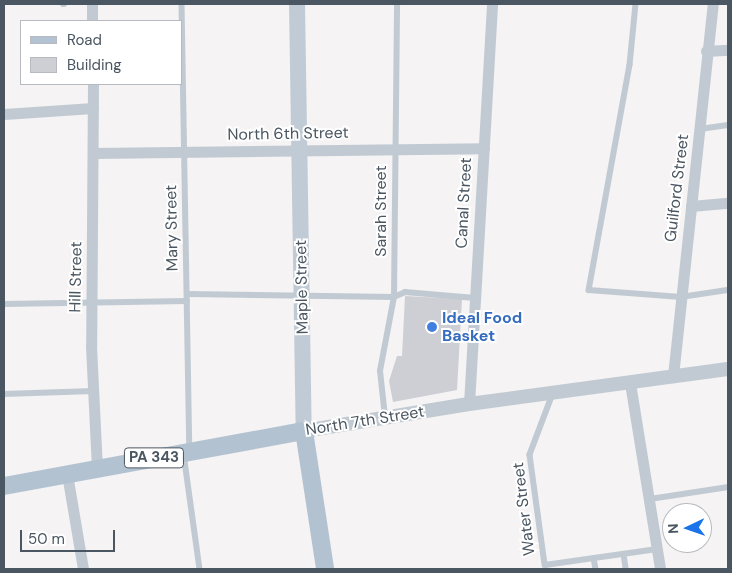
<!DOCTYPE html>
<style>
body{margin:0}
#map{position:relative;width:732px;height:573px;overflow:hidden;background:#f5f3f3;font-family:"DM Sans",sans-serif}
div>[style]{position:absolute}
[style*='--x']{left:calc(var(--x)*1px);top:calc(var(--y)*1px);width:calc(var(--w)*1px);rotate:calc(var(--a)*1deg)}
.building>*{inset:0;background:#cdcfd5}
.service>*{height:5.5px;margin:-2.75px;padding:0 2.75px;transform-origin:2.75px;border-radius:2.75px;background:#c1cad2}
.minor>*{height:11px;margin:-5.5px;padding:0 5.5px;transform-origin:5.5px;border-radius:5.5px;background:#c1cad2}
.tertiary>*{height:14px;margin:-7px;padding:0 7px;transform-origin:7px;border-radius:7px;background:#c1cad2}
.secondary>*{height:16px;margin:-8px;padding:0 8px;transform-origin:8px;border-radius:8px;background:#c1cbd6}
.primary>*{height:18px;margin:-9px;padding:0 9px;transform-origin:9px;border-radius:9px;background:#b3c2d1}
.dots>*{width:14px;height:14px;translate:-50% -50%;box-sizing:border-box;border:2px solid #fff;border-radius:50%}
span{translate:-50% -50%;white-space:nowrap;text-align:center;line-height:1.15;-webkit-text-stroke:4px #fff;paint-order:stroke}
.shield-label span{padding:1px 4px;background:#fff;border:1px solid;border-radius:4px;-webkit-text-stroke-width:0}
.shield-label{font-size:15px;color:#4a5661;font-weight:700}
.street-label{font-size:16px;color:#4a5661}
.shop-label{font-size:16px;color:#366cbe;font-weight:700}
.left{translate:0 -50%;text-align:left}
.frame{position:absolute;inset:0;border:5px solid #4a5661;pointer-events:none}
.legend{position:absolute;left:20px;top:20px;width:162px;height:65px;box-sizing:border-box;background:#fff;border:1px solid #b7bbc0;margin:0;padding:6px 9px;list-style:none;font-size:15px;color:#4a5661}
.legend li{display:flex;align-items:center;gap:10px;height:25px}
.legend b{width:25px;border:1px solid #b7bbc0}
.north{position:absolute;left:662px;top:503px;width:50px;height:50px;box-sizing:border-box;background:#fff;border:1px solid #b7bbc0;border-radius:50%;rotate:267deg;font-size:14px;font-weight:700;line-height:20px;text-align:center;color:#4a5661}
.north::after{content:'';display:block;margin:auto;width:18px;height:22px;background:#1a73e8;clip-path:polygon(50% 0,100% 100%,50% 72%,0 100%)}
.scale{position:absolute;left:20px;top:530px;width:95px;height:22px;box-sizing:border-box;border:2px solid #4a5661;border-top:0;padding-left:6px;font-size:15px;line-height:18px;white-space:nowrap;color:#4a5661;-webkit-text-stroke:4px #fff;paint-order:stroke}
</style>
<div id="map">
<div class="building">
<div style="clip-path:polygon(405px 296px,462px 299px,457px 390px,393px 402px,389px 381px,397px 356px,402px 356px)"></div>
</div>
<div class="service">
<div style="--x:63;--y:4;--w:1;--a:0"></div>
<div style="--x:182;--y:4;--w:445;--a:89"></div>
<div style="--x:636;--y:4;--w:61;--a:95.6"></div>
<div style="--x:630;--y:65;--w:229;--a:100.3"></div>
<div style="--x:589;--y:290;--w:92;--a:4.4"></div>
<div style="--x:681;--y:297;--w:48;--a:-8.5"></div>
<div style="--x:700;--y:129;--w:28;--a:-8"></div>
<div style="--x:187;--y:294;--w:207;--a:0.8"></div>
<div style="--x:394;--y:297;--w:12;--a:-24"></div>
<div style="--x:405;--y:292;--w:70;--a:4.9"></div>
<div style="--x:4;--y:304;--w:183;--a:-0.9"></div>
<div style="--x:4;--y:394;--w:89;--a:-1.9"></div>
<div style="--x:553;--y:394;--w:65;--a:110.7"></div>
<div style="--x:530;--y:455;--w:111;--a:82.2"></div>
<div style="--x:545;--y:565;--w:113;--a:-8.1"></div>
<div style="--x:385;--y:417;--w:46;--a:-96.2"></div>
<div style="--x:380;--y:371;--w:75;--a:-79.3"></div>
<div style="--x:394;--y:297;--w:293;--a:-89.4"></div>
<div style="--x:184;--y:454;--w:116;--a:82.1"></div>
<div style="--x:650;--y:499;--w:79;--a:-8.7"></div>
<div style="--x:624;--y:554;--w:15;--a:82"></div>
<div style="--x:594;--y:558;--w:11;--a:80"></div>
</div>
<div class="minor">
<div style="--x:92;--y:4;--w:17;--a:90"></div>
<div style="--x:706;--y:51;--w:22;--a:-3"></div>
<div style="--x:93;--y:84;--w:262;--a:90.4"></div>
<div style="--x:91;--y:346;--w:124;--a:87.2"></div>
<div style="--x:4;--y:114;--w:89;--a:-3.9"></div>
<div style="--x:93;--y:153;--w:391;--a:-0.7"></div>
<div style="--x:691;--y:206;--w:37;--a:-5"></div>
<div style="--x:673;--y:376;--w:374;--a:-83.9"></div>
<div style="--x:630;--y:383;--w:188;--a:80.8"></div>
<div style="--x:469;--y:404;--w:401;--a:-86.7"></div>
<div style="--x:67;--y:474;--w:96;--a:80.4"></div>
</div>
<div class="tertiary">
<div style="--x:304;--y:431;--w:167;--a:-9.3"></div>
<div style="--x:469;--y:404;--w:261;--a:-7.7"></div>
</div>
<div class="secondary">
<div style="--x:297;--y:4;--w:427;--a:89.1"></div>
</div>
<div class="primary">
<div style="--x:4;--y:486;--w:305;--a:-10.4"></div>
<div style="--x:304;--y:431;--w:140;--a:81.3"></div>
</div>
<div class="dots">
<div style="left:432px;top:327px;background:#3f7fe0"></div>
</div>
<div class="shield-label">
<span style="left:154px;top:458px">PA 343</span>
</div>
<div class="street-label">
<span style="left:288px;top:134px;rotate:-1deg">North 6th Street</span>
<span style="left:677px;top:188px;rotate:-83deg">Guilford Street</span>
<span style="left:464px;top:203px;rotate:-87deg">Canal Street</span>
<span style="left:381px;top:211px;rotate:-90deg">Sarah Street</span>
<span style="left:172px;top:228px;rotate:-91deg">Mary Street</span>
<span style="left:76px;top:277px;rotate:-89deg">Hill Street</span>
<span style="left:302px;top:287px;rotate:-91deg">Maple Street</span>
<span style="left:365px;top:421px;rotate:-9deg">North 7th Street</span>
<span style="left:524px;top:509px;rotate:-97deg">Water Street</span>
</div>
<div class="shop-label">
<span class="left" style="left:442px;top:327px">Ideal Food<br>Basket</span>
</div>
<div class="frame"></div>
<ul class="legend">
<li><b style="height:6px;background:#b3c2d1"></b>Road</li>
<li><b style="height:14px;background:#cdcfd5"></b>Building</li>
</ul>
<div class="north">N</div>
<div class="scale">50 m</div>
</div>
